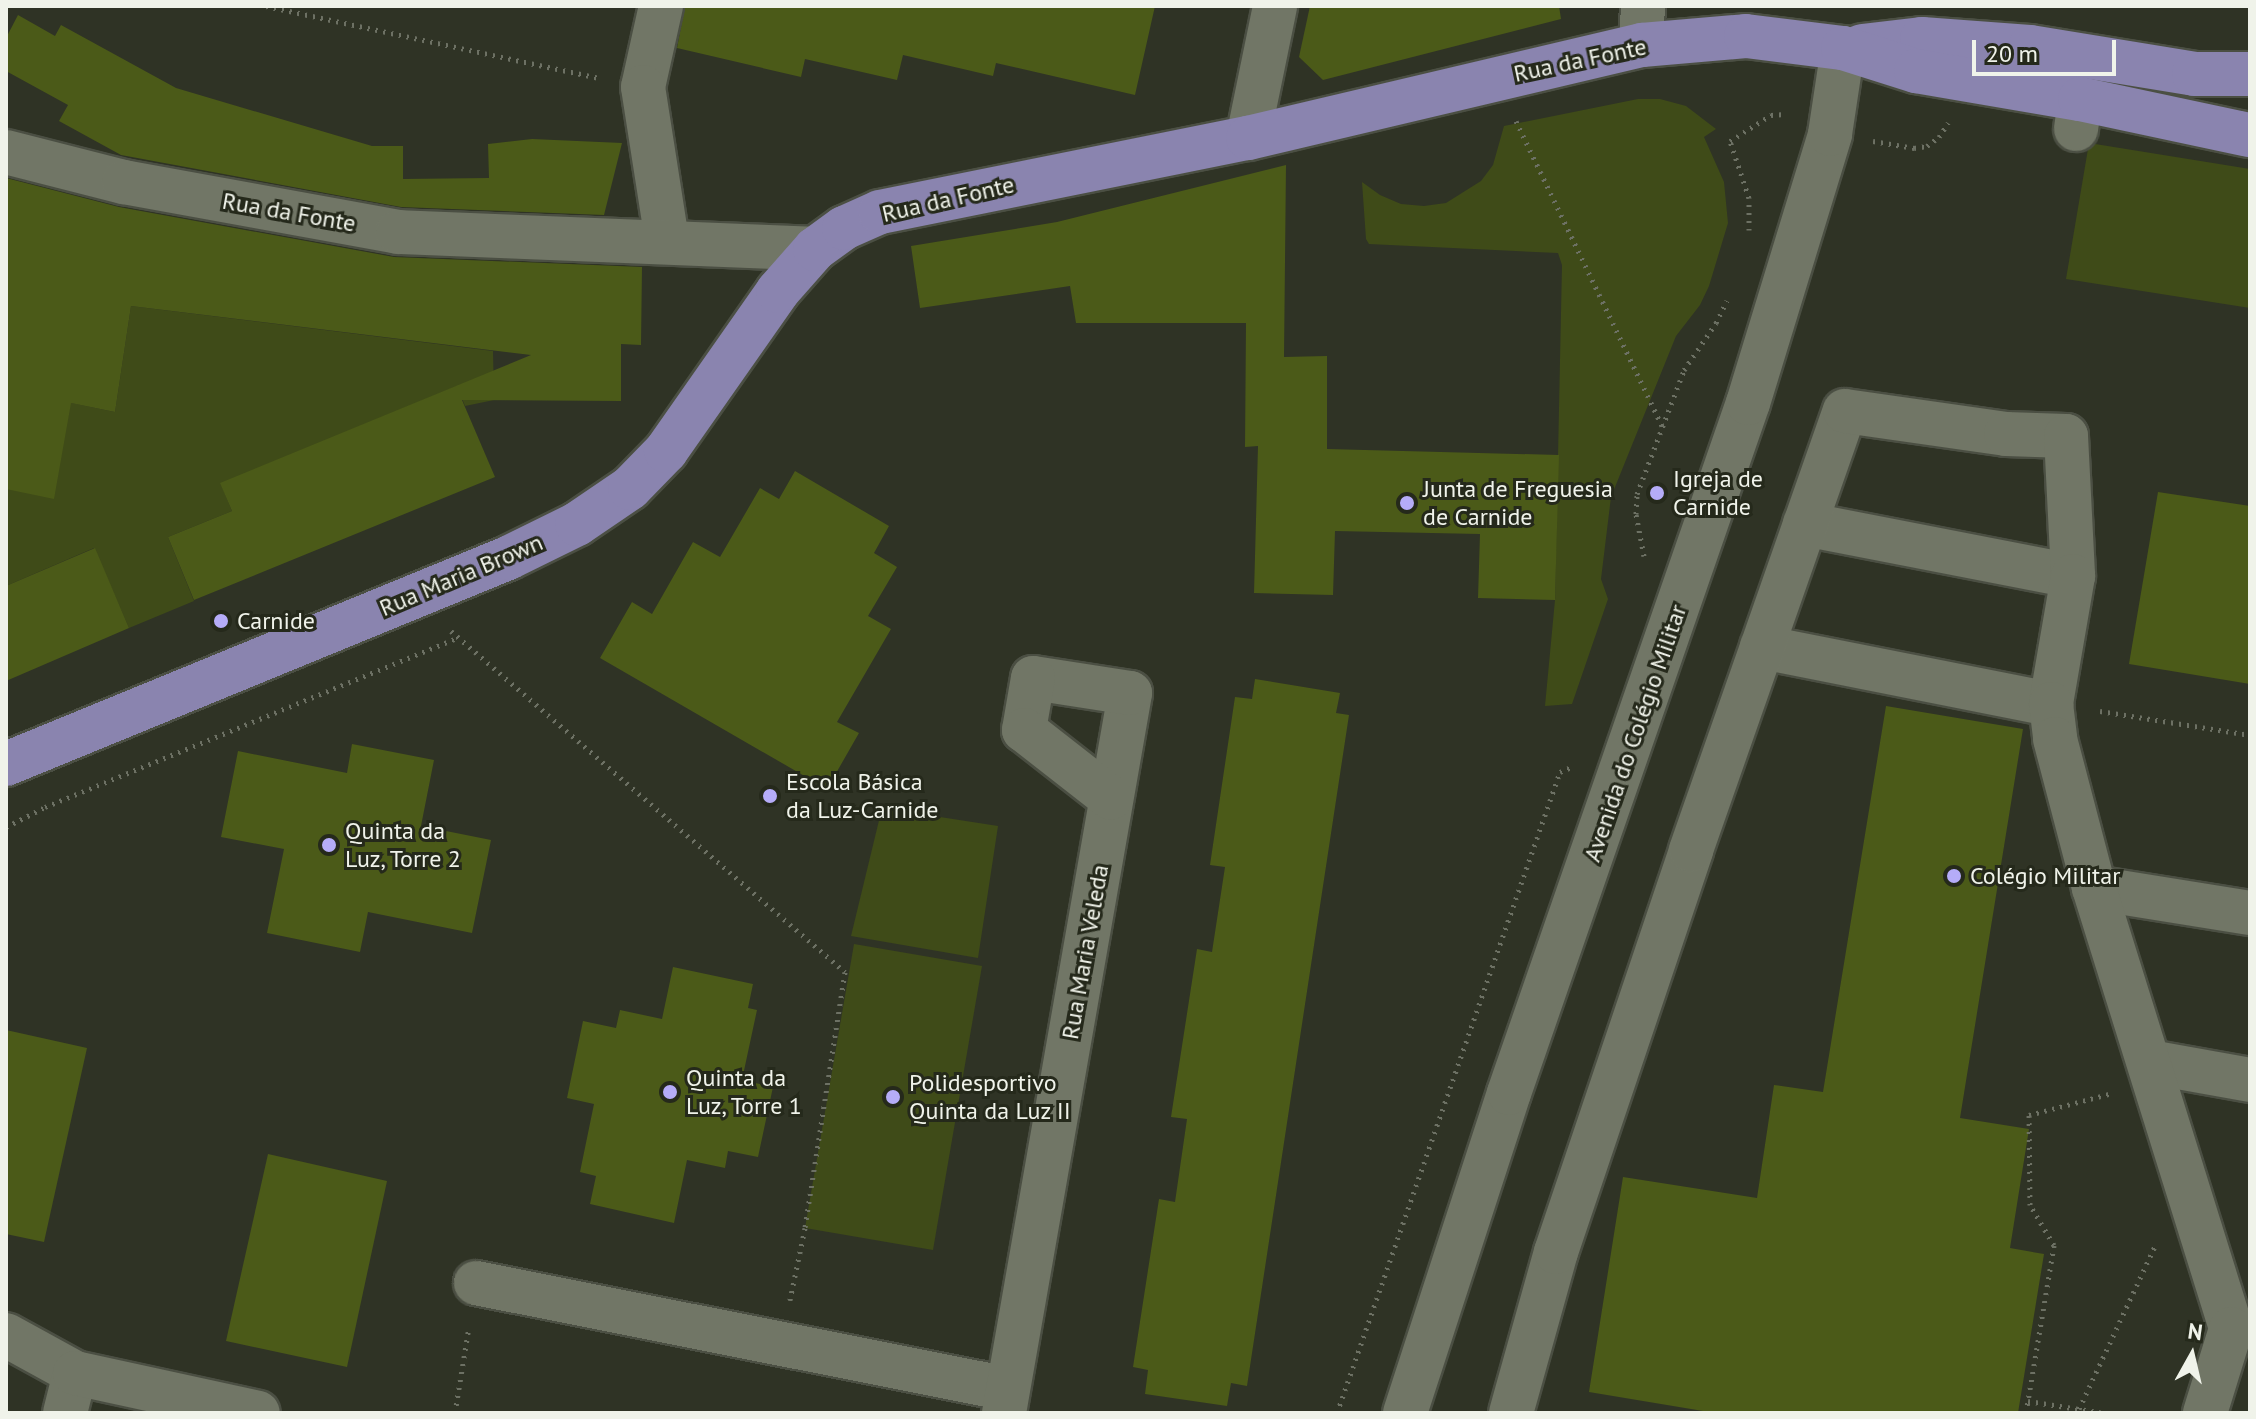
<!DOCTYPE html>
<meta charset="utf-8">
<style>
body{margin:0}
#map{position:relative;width:2256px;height:1419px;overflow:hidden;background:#2f3325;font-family:"PT Sans",sans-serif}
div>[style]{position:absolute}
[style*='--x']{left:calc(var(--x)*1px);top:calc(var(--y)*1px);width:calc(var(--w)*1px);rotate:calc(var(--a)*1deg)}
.green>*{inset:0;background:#3f4b18}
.building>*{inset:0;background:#4b5a18}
.path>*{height:5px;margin-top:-2.5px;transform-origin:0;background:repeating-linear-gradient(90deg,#6d7164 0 2px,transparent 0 8px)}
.roads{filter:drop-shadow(2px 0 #4b4f43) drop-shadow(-2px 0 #4b4f43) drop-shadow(0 2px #4b4f43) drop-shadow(0 -2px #4b4f43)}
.minor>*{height:44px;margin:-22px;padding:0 22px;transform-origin:22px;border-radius:22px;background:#717666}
.major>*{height:44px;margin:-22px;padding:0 22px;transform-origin:22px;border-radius:22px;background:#8a84af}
.dots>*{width:22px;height:22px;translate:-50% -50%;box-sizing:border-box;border:4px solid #25291b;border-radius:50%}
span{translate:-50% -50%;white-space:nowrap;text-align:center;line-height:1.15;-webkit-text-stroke:6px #25291b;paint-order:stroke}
.street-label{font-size:24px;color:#f0f3ea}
.poi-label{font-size:24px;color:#f0f3ea}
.left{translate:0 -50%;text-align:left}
.frame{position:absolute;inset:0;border:8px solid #f0f3ea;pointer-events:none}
.north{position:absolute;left:2152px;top:1315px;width:80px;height:80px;-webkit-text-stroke:6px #25291b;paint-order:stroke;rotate:8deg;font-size:22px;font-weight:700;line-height:32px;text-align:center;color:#f0f3ea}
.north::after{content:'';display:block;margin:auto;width:28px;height:36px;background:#f0f3ea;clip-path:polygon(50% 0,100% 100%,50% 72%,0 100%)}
.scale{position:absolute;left:1972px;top:40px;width:144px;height:36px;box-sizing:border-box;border:4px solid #f0f3ea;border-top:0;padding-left:10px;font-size:24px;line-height:28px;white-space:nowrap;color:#f0f3ea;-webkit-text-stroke:6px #25291b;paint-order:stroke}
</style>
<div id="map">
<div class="green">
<div style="clip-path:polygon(1638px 99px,1660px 99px,1686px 106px,1716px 129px,1704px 137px,1724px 182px,1728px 223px,1709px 286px,1700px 305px,1676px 336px,1611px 497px,1601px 579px,1608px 599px,1572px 704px,1545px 706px,1555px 600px,1562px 265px,1558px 253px,1369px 244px,1366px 239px,1362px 182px,1380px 195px,1401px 204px,1424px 206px,1446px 203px,1481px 181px,1493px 165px,1504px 126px)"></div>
<div style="clip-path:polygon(2089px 143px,2250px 169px,2250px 308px,2066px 279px)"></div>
<div style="clip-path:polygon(131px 306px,493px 351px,494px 400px,465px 406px,457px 386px,221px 484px,232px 511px,168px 537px,194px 601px,129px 628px,94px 548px,6px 586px,6px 395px,14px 391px,115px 412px)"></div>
<div style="clip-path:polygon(882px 808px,998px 826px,978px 958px,851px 936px)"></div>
<div style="clip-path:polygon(854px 944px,982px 966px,933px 1250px,805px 1228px)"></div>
</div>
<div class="building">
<div style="clip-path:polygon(685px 6px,1155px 6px,1135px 95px,996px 63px,993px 76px,903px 55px,897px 80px,805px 59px,801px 77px,677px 48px)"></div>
<div style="clip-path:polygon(1310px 6px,1559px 6px,1561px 19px,1323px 80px,1299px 57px)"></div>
<div style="clip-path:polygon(18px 15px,55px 36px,61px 25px,176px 88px,372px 146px,403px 146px,403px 179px,489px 178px,488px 144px,532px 139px,622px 143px,604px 215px,401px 207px,121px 155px,59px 121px,68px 105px,6px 71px,6px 38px)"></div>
<div style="clip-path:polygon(1286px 165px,1284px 357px,1327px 356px,1327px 449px,1559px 455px,1555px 600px,1478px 598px,1480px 534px,1335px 531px,1333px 595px,1254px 593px,1258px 446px,1245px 447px,1246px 323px,1076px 323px,1070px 286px,920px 308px,911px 246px,1057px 222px)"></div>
<div style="clip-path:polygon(6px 178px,119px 207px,394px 257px,642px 267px,641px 345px,621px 344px,621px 401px,462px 400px,495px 477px,194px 600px,168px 537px,232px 511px,220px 483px,531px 355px,131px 306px,115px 412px,71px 403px,54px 499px,6px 489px)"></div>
<div style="clip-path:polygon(795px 471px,889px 526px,874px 553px,897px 567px,868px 616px,891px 629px,837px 722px,859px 733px,827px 789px,600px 658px,632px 602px,652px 614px,693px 542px,720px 557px,760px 488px,779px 499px)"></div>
<div style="clip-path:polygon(2158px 492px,2250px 506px,2250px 684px,2129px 664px)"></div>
<div style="clip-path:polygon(95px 548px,129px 628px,6px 681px,6px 586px)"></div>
<div style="clip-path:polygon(1255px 679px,1340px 693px,1336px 713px,1349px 715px,1247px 1386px,1231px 1383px,1227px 1406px,1145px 1394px,1148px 1370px,1133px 1367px,1159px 1199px,1175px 1202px,1187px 1119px,1171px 1117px,1197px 949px,1212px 952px,1225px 867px,1210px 865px,1235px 697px,1252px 699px)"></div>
<div style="clip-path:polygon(1886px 706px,2023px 729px,1960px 1118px,2029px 1129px,2010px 1248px,2044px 1254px,2018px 1413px,1715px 1413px,1589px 1392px,1623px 1177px,1757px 1198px,1774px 1085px,1823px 1092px)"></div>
<div style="clip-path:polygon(352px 744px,434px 760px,421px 826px,491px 840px,472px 933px,368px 912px,360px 952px,267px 933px,284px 849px,221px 837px,238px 751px,347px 773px)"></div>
<div style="clip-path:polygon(673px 967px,753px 984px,748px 1008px,757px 1010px,742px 1080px,773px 1087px,758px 1157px,728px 1151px,725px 1168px,687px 1160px,674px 1223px,590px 1204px,596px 1176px,580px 1172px,594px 1104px,567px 1098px,583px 1021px,616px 1028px,620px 1010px,662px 1019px)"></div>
<div style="clip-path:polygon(6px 1030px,87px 1048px,44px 1242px,6px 1234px)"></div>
<div style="clip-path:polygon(268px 1154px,387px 1181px,347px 1367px,226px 1341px)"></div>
</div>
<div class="path">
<div style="--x:266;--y:6;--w:341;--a:12.2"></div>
<div style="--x:1516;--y:121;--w:338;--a:64.4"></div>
<div style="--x:1873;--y:141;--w:42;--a:9.7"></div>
<div style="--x:1914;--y:148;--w:13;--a:-9"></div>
<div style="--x:1927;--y:146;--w:15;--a:-37"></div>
<div style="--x:1939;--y:137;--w:17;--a:-57"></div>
<div style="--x:1749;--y:230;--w:32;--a:-90"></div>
<div style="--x:1749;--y:198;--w:60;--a:-108.4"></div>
<div style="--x:1730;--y:141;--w:49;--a:-32.4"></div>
<div style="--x:1771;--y:115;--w:14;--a:-4"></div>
<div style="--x:1644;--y:556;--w:43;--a:-100.8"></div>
<div style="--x:1636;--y:514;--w:20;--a:-87"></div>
<div style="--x:1637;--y:494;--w:133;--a:-69.2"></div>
<div style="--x:1684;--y:370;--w:57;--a:-55.8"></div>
<div style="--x:1716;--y:323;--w:25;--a:-64"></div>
<div style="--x:451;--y:631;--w:521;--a:40.88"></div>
<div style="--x:845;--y:972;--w:259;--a:98.9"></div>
<div style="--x:805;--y:1228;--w:74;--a:101.8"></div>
<div style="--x:2100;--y:711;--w:152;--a:9.1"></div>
<div style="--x:6;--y:827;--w:44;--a:-27.1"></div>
<div style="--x:45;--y:807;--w:446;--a:-22.3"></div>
<div style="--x:2028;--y:1401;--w:77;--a:9"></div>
<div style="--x:2079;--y:1409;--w:180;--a:-65"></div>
<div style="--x:455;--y:1413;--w:87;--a:-80.8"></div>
<div style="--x:1337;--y:1413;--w:679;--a:-70.82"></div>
<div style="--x:1560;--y:772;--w:12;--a:-24"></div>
<div style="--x:2026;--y:1413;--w:170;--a:-80.5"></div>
<div style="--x:2054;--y:1245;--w:47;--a:-121"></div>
<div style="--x:2030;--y:1205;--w:90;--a:-90.6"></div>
<div style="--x:2029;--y:1115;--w:83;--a:-14.7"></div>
</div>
<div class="roads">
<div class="minor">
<div style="--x:661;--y:6;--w:83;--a:102.5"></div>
<div style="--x:643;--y:87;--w:155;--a:81.1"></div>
<div style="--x:1642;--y:45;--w:39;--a:-89"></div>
<div style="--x:2076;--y:129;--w:30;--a:-82"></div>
<div style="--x:1248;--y:138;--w:135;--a:-78.4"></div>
<div style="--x:6;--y:152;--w:122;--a:14.3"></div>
<div style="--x:124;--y:182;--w:279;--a:10.3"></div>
<div style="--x:398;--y:232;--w:417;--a:2.3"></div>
<div style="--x:1805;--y:524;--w:273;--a:11"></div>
<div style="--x:1762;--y:647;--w:295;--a:11.2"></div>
<div style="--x:2094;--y:888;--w:158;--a:9.1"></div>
<div style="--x:2150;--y:1062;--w:102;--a:10.2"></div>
<div style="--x:476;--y:1283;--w:542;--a:11.27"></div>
<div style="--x:6;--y:1335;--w:79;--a:28.8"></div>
<div style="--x:75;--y:1373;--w:41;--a:104"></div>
<div style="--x:75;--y:1373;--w:187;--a:12.3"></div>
<div style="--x:1004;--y:1413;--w:731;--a:-80.07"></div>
<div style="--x:1130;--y:693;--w:98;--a:-171.2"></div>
<div style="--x:1033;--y:678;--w:53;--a:99.8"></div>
<div style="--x:1024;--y:730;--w:110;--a:38"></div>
<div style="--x:1405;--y:1413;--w:336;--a:-72"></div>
<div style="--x:1509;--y:1093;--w:730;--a:-70.9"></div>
<div style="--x:1748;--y:403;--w:281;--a:-73"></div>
<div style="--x:1830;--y:134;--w:87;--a:-81.4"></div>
<div style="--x:1511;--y:1413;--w:167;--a:-74.4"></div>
<div style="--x:1556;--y:1252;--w:424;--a:-71.4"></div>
<div style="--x:1691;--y:850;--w:465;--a:-70.7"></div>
<div style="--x:1845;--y:411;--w:163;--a:8.1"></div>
<div style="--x:2006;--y:434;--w:60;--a:1.9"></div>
<div style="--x:2066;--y:436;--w:140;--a:87.1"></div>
<div style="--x:2073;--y:576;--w:130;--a:99.8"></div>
<div style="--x:2051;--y:704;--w:35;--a:83"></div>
<div style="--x:2055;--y:739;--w:154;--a:75.3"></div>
<div style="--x:2094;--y:888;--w:462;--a:72.7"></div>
<div style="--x:2231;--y:1329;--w:88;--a:107.2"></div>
</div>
<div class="major">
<div style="--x:1862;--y:46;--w:60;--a:-6.7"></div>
<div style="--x:1922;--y:39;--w:108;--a:4.2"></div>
<div style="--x:2030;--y:47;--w:166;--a:9.3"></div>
<div style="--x:2194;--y:74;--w:56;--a:0"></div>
<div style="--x:6;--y:764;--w:543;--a:-22.31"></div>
<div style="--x:508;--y:558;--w:77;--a:-26.2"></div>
<div style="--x:577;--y:524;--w:64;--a:-34.2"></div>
<div style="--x:630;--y:488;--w:52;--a:-45.8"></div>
<div style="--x:666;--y:451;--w:195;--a:-55"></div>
<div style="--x:778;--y:291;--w:56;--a:-48.6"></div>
<div style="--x:815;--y:249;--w:36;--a:-36"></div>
<div style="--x:844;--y:228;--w:39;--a:-24"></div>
<div style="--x:880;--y:212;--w:375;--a:-11.4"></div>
<div style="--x:1248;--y:138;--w:405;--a:-13.3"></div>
<div style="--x:1642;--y:45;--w:104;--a:-4.9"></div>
<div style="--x:1746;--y:36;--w:98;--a:7.1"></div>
<div style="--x:1843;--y:48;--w:77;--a:17.5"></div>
<div style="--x:1916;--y:71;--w:166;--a:9.7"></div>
<div style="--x:2080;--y:99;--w:174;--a:12"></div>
</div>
</div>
<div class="dots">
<div style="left:1657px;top:493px;background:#b5acf8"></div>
<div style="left:1407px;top:503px;background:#b5acf8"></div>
<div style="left:221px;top:621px;background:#b5acf8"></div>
<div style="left:770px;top:796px;background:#b5acf8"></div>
<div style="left:329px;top:845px;background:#b5acf8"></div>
<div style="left:1954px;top:876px;background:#b5acf8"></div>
<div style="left:670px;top:1092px;background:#b5acf8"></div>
<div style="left:893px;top:1097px;background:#b5acf8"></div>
</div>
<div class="street-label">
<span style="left:1580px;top:60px;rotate:-12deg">Rua da Fonte</span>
<span style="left:948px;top:199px;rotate:-13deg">Rua da Fonte</span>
<span style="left:289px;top:212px;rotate:10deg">Rua da Fonte</span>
<span style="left:461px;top:575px;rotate:-23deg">Rua Maria Brown</span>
<span style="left:1635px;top:733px;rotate:-71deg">Avenida do Colégio Militar</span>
<span style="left:1085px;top:952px;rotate:-80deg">Rua Maria Veleda</span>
</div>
<div class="poi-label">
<span class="left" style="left:1673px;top:493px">Igreja de<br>Carnide</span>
<span class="left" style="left:1423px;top:503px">Junta de Freguesia<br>de Carnide</span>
<span class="left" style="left:237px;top:621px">Carnide</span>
<span class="left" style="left:786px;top:796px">Escola Básica<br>da Luz-Carnide</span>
<span class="left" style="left:345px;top:845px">Quinta da<br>Luz, Torre 2</span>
<span class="left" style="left:1970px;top:876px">Colégio Militar</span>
<span class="left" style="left:686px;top:1092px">Quinta da<br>Luz, Torre 1</span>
<span class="left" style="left:909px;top:1097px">Polidesportivo<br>Quinta da Luz II</span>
</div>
<div class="frame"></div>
<div class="north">N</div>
<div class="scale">20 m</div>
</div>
